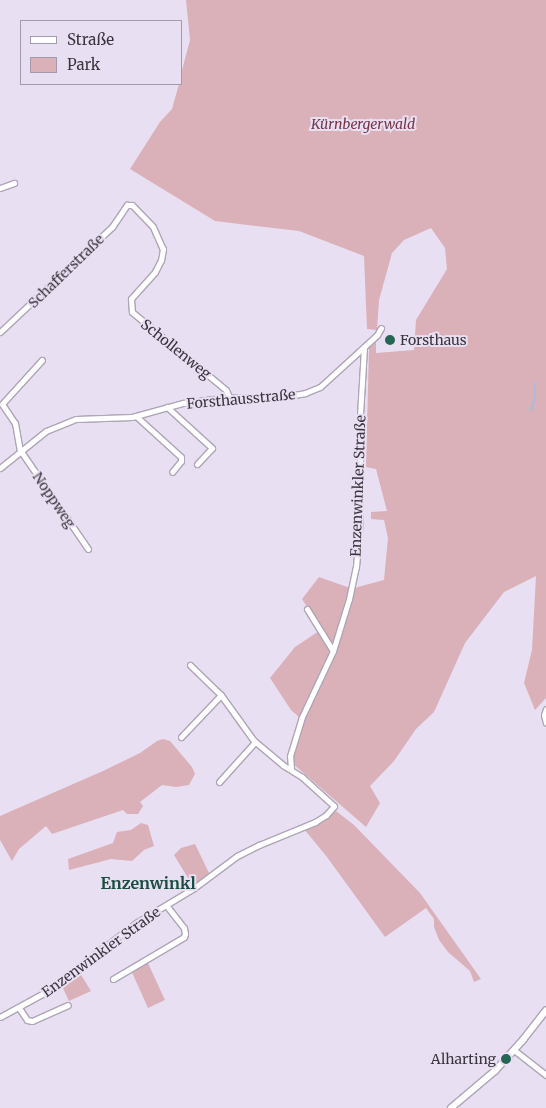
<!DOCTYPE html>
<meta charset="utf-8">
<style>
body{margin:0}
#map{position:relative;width:546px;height:1108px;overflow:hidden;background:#e9dff2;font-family:Merriweather,serif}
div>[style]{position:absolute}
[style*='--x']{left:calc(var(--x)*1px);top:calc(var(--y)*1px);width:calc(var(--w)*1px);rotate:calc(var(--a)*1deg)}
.green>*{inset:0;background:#dab0b9}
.stream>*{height:2px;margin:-1px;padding:0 1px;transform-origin:1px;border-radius:1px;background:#a3bee1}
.roads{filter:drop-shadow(1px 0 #aea5b6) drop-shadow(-1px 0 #aea5b6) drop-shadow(0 1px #aea5b6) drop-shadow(0 -1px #aea5b6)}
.minor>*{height:5px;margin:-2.5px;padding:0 2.5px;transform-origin:2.5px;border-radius:2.5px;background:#fff}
.tertiary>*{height:5.5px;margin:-2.75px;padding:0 2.75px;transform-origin:2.75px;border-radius:2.75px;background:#fff}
.dots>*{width:14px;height:14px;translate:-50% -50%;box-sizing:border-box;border:2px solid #e9dff2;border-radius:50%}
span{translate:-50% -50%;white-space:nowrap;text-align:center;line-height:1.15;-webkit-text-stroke:4px #e9dff2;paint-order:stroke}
.park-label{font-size:14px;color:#733546;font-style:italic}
.street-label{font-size:14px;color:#39353c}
.poi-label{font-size:14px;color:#39353c}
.left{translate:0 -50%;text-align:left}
.right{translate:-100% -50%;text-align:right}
.quarter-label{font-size:16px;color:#194d3f;font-weight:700}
.legend{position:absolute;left:20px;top:20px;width:162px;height:65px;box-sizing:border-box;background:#e9dff2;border:1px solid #a39ba9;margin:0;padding:6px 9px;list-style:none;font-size:15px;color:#39353c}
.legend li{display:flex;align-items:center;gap:10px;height:25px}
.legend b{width:25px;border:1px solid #a39ba9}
</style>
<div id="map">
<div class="green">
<div style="clip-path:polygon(186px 0,546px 0,546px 698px,535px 710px,524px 683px,532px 650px,536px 576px,504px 592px,465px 643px,434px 712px,416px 729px,394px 761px,370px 786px,380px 803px,366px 827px,292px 763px,304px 718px,336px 653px,354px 588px,384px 580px,388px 538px,384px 520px,371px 519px,371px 512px,387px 511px,376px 469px,366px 467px,369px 348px,376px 340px,376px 353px,414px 350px,416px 320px,447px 269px,445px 248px,431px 228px,404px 240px,392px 253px,379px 300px,377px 330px,367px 329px,364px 256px,299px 231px,215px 221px,130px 169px,160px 122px,172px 109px,179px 84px,181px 84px,181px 74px,190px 40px)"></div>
<div style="clip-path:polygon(319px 577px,350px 588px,332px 646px,302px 599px)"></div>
<div style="clip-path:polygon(319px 631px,331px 651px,299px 717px,291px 710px,270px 678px,295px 647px)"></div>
<div style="clip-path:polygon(163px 739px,170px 741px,192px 767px,195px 774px,189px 785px,176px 787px,162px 785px,140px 802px,143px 806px,138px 814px,127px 814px,123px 810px,52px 834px,46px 826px,19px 849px,12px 861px,0 840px,0 816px,103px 771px,140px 753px,157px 741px)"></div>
<div style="clip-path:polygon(336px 811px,354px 825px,420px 893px,481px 979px,474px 982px,470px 971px,448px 952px,439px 940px,434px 927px,434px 919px,426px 908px,385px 937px,327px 857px,304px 829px,323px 820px)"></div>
<div style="clip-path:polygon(141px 823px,148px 825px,154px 846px,144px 850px,132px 861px,111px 859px,69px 870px,68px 859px,113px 843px,117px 832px,131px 830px)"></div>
<div style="clip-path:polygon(195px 844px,209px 873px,193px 886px,174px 855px,181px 848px)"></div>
<div style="clip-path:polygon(147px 961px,165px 1000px,148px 1008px,131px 970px)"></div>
<div style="clip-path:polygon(78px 970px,91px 991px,69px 1001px,61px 984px)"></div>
</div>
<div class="stream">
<div style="--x:531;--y:410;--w:14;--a:-73"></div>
<div style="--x:535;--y:397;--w:14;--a:-94"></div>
</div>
<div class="roads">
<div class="minor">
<div style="--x:0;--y:188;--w:15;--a:-20"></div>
<div style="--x:0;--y:332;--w:154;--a:-43.2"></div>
<div style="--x:112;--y:227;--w:27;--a:-56"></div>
<div style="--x:127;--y:205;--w:5;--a:0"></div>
<div style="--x:132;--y:205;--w:30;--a:46"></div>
<div style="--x:153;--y:227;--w:24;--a:66"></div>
<div style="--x:163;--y:249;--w:11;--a:100"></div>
<div style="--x:161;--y:260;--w:13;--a:117"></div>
<div style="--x:155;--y:272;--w:36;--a:132"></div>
<div style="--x:131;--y:299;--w:13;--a:86"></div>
<div style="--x:132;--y:312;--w:122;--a:39.7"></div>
<div style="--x:226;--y:390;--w:8;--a:67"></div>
<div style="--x:42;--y:360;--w:59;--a:132.3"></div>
<div style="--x:2;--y:404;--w:23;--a:56"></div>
<div style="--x:15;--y:423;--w:27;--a:80"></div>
<div style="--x:20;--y:450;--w:120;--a:55.5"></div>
<div style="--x:167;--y:407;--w:61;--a:42.3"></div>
<div style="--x:212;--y:448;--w:22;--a:133"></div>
<div style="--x:137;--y:417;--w:59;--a:42.3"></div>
<div style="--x:181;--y:457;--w:4;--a:90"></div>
<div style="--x:181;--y:461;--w:14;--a:129"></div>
<div style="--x:0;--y:468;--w:59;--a:-38.8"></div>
<div style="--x:46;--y:431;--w:32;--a:-22"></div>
<div style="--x:76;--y:419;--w:56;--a:-2"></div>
<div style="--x:132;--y:417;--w:53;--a:-15.4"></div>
<div style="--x:183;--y:403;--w:46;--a:-7.4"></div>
<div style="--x:229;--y:397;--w:46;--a:1.2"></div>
<div style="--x:275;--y:398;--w:30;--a:-9"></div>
<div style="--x:305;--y:393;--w:16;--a:-22"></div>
<div style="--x:320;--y:387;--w:77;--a:-42.4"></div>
<div style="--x:377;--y:335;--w:8;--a:-60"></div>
<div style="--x:307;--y:609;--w:49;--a:58.2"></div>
<div style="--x:190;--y:665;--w:43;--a:44.1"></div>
<div style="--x:546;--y:709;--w:6;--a:108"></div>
<div style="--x:544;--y:715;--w:8;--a:76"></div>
<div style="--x:291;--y:769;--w:13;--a:-94"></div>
<div style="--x:290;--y:756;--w:39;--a:-73"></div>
<div style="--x:301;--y:719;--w:75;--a:-64.8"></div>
<div style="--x:333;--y:651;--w:54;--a:-72.9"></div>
<div style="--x:349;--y:599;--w:33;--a:-78"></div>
<div style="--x:356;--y:567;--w:49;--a:-85.3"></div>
<div style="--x:360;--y:518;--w:103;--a:-90"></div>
<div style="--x:360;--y:415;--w:68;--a:-86.6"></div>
<div style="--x:219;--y:782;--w:54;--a:-48"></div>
<div style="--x:113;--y:979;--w:82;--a:-30.6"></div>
<div style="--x:184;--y:937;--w:3;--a:-72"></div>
<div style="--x:185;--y:934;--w:6;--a:-99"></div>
<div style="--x:184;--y:928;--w:29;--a:-128"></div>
<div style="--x:19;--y:1008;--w:14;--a:56"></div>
<div style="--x:27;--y:1020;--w:5;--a:11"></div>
<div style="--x:32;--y:1021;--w:39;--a:-24"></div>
<div style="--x:0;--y:1017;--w:50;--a:-28.6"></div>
<div style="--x:44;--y:993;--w:116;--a:-37.3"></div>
<div style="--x:136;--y:923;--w:68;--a:-31.1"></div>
<div style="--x:194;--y:888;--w:54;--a:-36.7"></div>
<div style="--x:237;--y:856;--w:25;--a:-27"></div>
<div style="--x:259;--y:845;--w:61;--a:-22.3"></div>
<div style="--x:315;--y:822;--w:13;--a:-32"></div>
<div style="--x:326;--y:815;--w:12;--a:-48"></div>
<div style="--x:334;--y:806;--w:43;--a:-137.8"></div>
<div style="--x:302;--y:777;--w:22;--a:-148"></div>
<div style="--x:283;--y:765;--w:38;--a:-140"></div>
<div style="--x:254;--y:741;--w:57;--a:-125.7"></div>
<div style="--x:221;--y:695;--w:58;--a:133.6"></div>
<div style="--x:514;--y:1050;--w:41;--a:38"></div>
</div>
<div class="tertiary">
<div style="--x:451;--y:1108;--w:57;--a:-40.1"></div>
<div style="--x:495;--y:1071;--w:42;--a:-47.9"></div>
<div style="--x:523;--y:1040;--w:37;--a:-52"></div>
</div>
</div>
<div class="dots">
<div style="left:390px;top:340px;background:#256554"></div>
<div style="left:506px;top:1059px;background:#256554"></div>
</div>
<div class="park-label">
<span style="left:363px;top:124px">Kürnbergerwald</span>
</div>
<div class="street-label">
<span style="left:66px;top:271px;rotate:-44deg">Schafferstraße</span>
<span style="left:176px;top:349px;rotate:39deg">Schollenweg</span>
<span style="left:241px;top:399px;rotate:-5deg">Forsthausstraße</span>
<span style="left:358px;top:486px;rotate:-88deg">Enzenwinkler Straße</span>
<span style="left:54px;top:500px;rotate:56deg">Noppweg</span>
<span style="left:101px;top:952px;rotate:-36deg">Enzenwinkler Straße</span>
</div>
<div class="poi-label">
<span class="left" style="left:400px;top:340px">Forsthaus</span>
<span class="right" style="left:496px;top:1059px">Alharting</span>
</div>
<div class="quarter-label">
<span style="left:148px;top:883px">Enzenwinkl</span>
</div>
<ul class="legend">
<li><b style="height:6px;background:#fff"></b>Straße</li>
<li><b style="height:14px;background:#dab0b9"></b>Park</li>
</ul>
</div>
